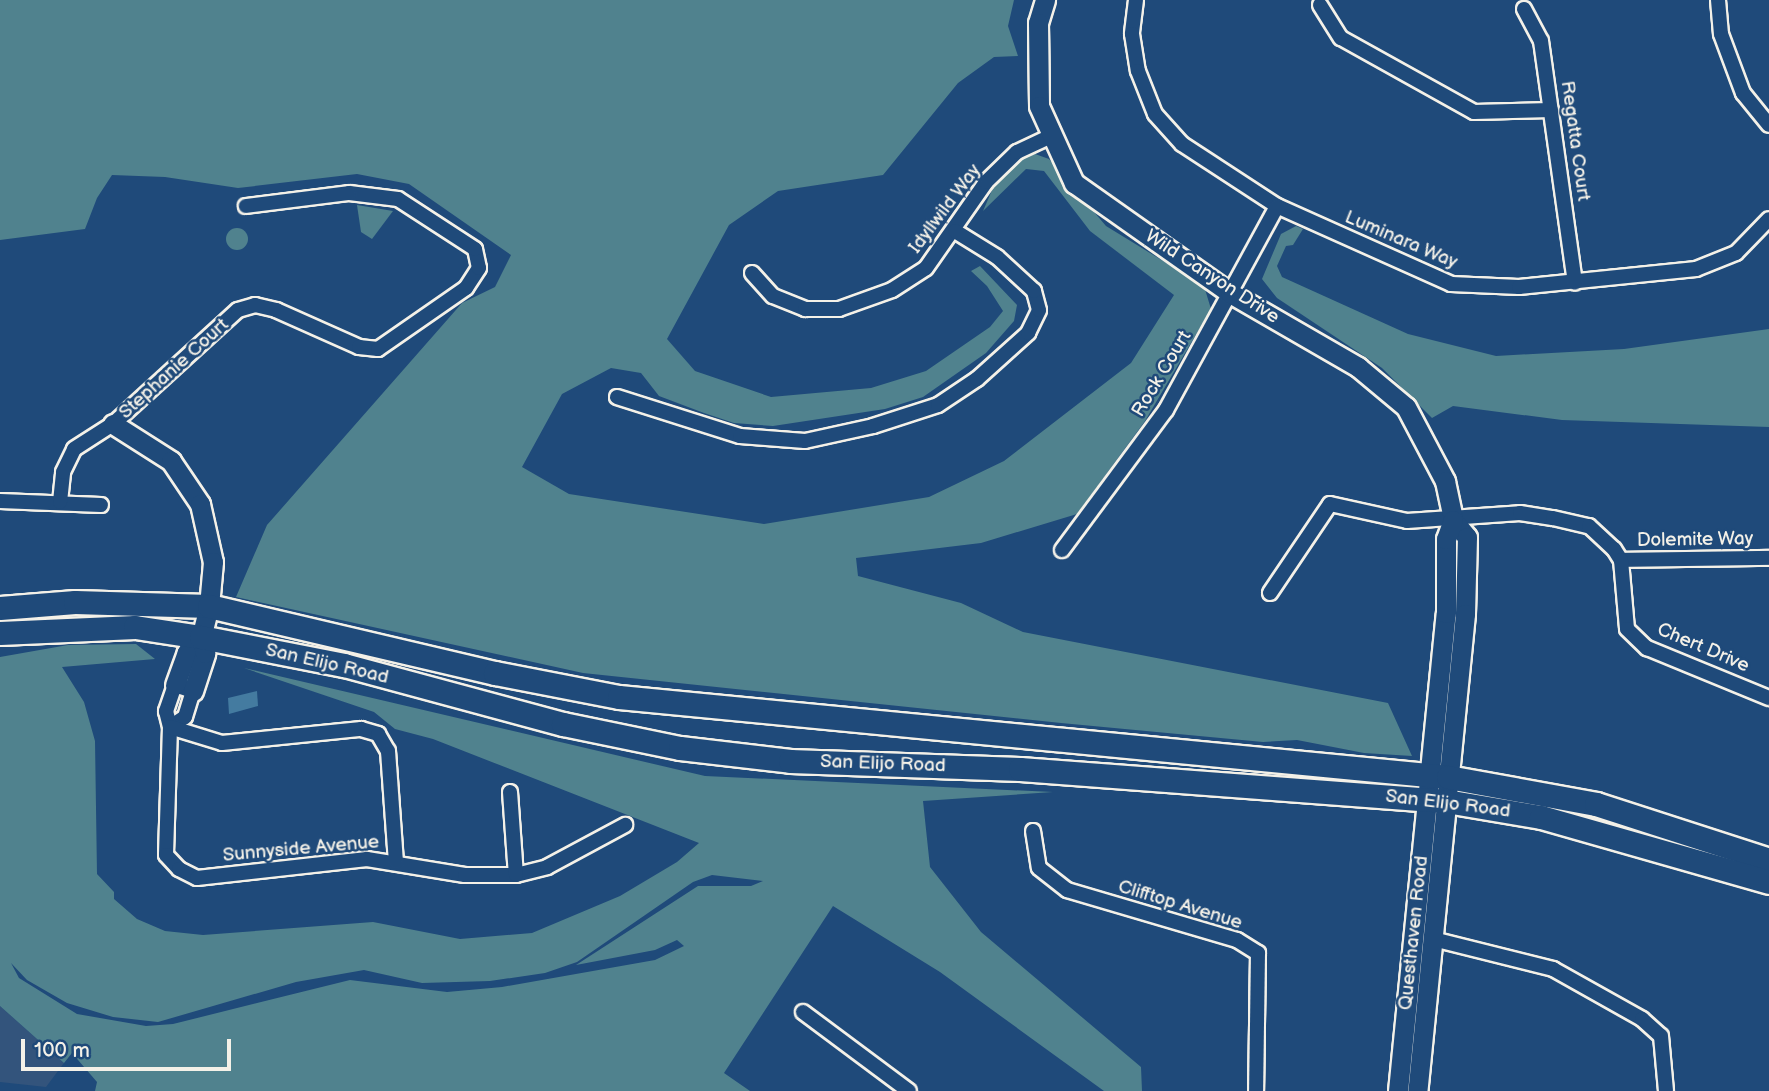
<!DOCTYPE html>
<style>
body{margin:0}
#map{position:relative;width:1769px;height:1091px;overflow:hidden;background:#1f4a7a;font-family:"Balsamiq Sans",sans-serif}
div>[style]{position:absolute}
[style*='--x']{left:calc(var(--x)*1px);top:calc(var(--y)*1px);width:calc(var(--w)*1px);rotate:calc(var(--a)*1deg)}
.built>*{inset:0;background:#33547c}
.green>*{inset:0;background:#50828e}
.round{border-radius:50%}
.water>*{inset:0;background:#447ba0}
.roads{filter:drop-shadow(2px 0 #f4f1e8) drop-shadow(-2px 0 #f4f1e8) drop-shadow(0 2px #f4f1e8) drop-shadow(0 -2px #f4f1e8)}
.minor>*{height:14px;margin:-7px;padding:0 7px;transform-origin:7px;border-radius:7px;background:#1f4a7a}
.tertiary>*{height:19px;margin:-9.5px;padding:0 9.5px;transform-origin:9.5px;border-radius:9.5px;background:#1f4a7a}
.primary>*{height:23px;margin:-11.5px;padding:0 11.5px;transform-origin:11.5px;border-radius:11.5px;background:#1f4a7a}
span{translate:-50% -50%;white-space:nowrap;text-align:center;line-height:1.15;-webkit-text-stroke:5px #1f4a7a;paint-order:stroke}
.street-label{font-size:19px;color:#f4f1e8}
.scale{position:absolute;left:21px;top:1039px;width:210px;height:32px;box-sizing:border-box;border:4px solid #f4f1e8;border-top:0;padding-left:9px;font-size:21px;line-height:24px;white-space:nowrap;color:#f4f1e8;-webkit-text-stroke:5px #1f4a7a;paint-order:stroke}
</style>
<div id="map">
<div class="built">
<div style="clip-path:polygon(0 1006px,64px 1063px,46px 1087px,0 1082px)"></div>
</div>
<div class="green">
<div style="clip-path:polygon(0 0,1014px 0,1008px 26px,1018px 56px,994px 57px,958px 83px,883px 175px,778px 191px,729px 225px,667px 339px,695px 371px,771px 397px,871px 388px,926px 371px,990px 327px,1003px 311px,987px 286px,971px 271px,980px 266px,1017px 305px,1014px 321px,986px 353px,923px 397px,885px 409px,773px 426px,734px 423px,704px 413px,659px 396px,641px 373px,611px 368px,562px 394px,522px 467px,569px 494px,764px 524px,929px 497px,1004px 461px,1131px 363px,1174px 295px,1090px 231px,1044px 171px,1026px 169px,983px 211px,996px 181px,1023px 158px,1035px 154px,1049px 159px,1106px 226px,1204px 286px,1211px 309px,1145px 421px,1077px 514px,981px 543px,856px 558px,858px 576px,961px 603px,1023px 632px,1388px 703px,1412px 756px,1364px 753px,1297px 740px,1263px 742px,1061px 723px,583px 673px,236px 597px,267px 525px,462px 303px,495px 287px,511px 255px,409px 184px,357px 174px,238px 188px,165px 177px,112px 175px,97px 198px,85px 229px,0 240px)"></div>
<div style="clip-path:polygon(357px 205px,393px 211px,372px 239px,361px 232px)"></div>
<div style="clip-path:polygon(1296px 226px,1303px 229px,1293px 245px,1286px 246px,1277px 266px,1282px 277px,1408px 334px,1496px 356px,1624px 349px,1769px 329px,1769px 427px,1562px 420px,1453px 406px,1432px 418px,1382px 368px,1277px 298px,1262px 279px,1281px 234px)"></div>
<div class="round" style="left:226px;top:228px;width:22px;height:22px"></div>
<div style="clip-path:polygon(evenodd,136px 644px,155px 659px,62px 667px,84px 702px,95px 741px,97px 874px,114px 892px,114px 899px,137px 919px,165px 931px,203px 935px,373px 922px,460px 939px,532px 933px,620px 896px,677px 862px,699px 843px,433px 739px,395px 729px,374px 712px,244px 668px,705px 776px,1053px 792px,923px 801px,930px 867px,981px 932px,1141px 1067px,1142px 1091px,1104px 1091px,940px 972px,833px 906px,724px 1073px,750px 1091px,95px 1091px,97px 1082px,72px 1053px,64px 1063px,0 1006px,0 657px,68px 645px,136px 644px,712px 875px,763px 881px,751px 886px,698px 886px,576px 965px,655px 950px,677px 940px,684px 946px,655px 960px,502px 987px,447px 992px,350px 980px,173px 1024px,146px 1026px,77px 1014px,19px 978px,11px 963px,27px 980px,67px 1003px,113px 1017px,158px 1022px,296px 982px,364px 970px,422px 983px,490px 981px,545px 973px,577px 962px,693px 882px,712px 875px)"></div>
</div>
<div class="water">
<div style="clip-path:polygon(257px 691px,258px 706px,229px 714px,228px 698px)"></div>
</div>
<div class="roads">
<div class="minor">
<div style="--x:1136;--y:0;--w:34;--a:97"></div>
<div style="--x:1132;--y:34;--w:37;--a:81"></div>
<div style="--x:1138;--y:71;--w:46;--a:68.4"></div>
<div style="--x:1155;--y:114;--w:40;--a:48"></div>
<div style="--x:1182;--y:144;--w:113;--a:33.1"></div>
<div style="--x:1277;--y:206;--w:191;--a:24.1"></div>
<div style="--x:1451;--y:284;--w:68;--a:2.5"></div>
<div style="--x:1519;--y:287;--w:178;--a:-5.8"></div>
<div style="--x:1696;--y:269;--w:43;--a:-21.8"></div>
<div style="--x:1736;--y:253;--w:47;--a:-45.9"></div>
<div style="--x:1718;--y:0;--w:34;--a:85"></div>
<div style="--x:1721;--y:34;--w:63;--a:69.6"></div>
<div style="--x:1743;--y:93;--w:41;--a:50.9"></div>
<div style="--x:1320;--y:5;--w:39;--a:58"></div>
<div style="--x:1341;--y:38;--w:152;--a:29.1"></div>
<div style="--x:1474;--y:112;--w:77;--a:-1.5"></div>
<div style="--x:1524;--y:9;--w:36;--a:62"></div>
<div style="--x:1541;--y:41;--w:244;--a:82"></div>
<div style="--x:752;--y:273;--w:31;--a:48"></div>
<div style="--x:773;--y:296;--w:35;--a:22"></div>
<div style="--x:805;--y:309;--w:34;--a:0"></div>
<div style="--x:839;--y:309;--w:56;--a:-19.7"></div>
<div style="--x:892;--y:290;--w:40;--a:-32.9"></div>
<div style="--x:926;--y:268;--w:105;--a:-55.1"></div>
<div style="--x:986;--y:182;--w:43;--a:-44.1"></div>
<div style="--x:1017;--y:152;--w:38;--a:-25"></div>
<div style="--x:617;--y:397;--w:129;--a:17.6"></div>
<div style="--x:740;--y:436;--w:65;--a:4.4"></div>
<div style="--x:805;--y:441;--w:70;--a:-12.4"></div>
<div style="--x:873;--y:426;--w:68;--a:-17.9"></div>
<div style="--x:938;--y:405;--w:47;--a:-33.7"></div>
<div style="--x:977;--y:379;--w:69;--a:-42"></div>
<div style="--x:1028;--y:333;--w:25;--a:-64"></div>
<div style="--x:1039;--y:310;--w:20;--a:-105"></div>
<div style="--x:1034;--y:291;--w:50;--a:-137.4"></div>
<div style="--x:997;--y:257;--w:49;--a:-148.2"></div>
<div style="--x:0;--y:501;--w:101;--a:2.3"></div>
<div style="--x:60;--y:502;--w:30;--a:-84"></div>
<div style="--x:63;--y:472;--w:25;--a:-64"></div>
<div style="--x:74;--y:449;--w:46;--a:-32.7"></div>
<div style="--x:113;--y:424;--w:169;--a:-42.4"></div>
<div style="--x:238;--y:310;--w:18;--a:-16"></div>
<div style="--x:255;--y:305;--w:22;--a:13"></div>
<div style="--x:276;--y:310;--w:91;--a:24"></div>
<div style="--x:359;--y:347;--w:19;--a:6"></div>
<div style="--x:378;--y:349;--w:107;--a:-34.7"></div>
<div style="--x:466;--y:288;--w:24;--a:-57"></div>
<div style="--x:479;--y:268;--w:19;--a:-102"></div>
<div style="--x:475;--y:249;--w:92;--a:-147"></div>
<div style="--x:398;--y:199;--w:49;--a:-173"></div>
<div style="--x:349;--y:193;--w:104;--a:172.8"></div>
<div style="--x:1062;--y:550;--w:174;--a:-53.4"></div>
<div style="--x:1166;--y:410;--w:232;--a:-61.4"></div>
<div style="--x:1621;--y:560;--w:148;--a:-0.8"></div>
<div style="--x:1270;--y:593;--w:107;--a:-56"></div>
<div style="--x:1330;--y:504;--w:79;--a:12.4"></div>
<div style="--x:1407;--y:521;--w:113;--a:-4"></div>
<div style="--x:1520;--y:513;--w:33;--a:9"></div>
<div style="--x:1553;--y:518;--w:37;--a:13"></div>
<div style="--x:1589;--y:526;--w:34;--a:43"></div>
<div style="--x:1614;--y:549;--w:13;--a:58"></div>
<div style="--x:1621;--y:560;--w:69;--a:85"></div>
<div style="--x:1627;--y:629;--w:28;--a:44"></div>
<div style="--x:1647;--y:648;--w:132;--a:22.3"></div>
<div style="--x:170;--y:727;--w:18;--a:-34"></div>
<div style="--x:185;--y:717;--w:27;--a:-73"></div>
<div style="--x:193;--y:691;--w:19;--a:-162"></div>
<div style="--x:175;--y:685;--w:28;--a:109"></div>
<div style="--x:166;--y:711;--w:16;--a:76"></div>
<div style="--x:170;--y:727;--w:128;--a:91.8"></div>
<div style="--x:166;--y:855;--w:19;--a:47"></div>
<div style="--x:179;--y:869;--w:20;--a:27"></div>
<div style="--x:197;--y:878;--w:171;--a:-6.4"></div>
<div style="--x:367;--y:859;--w:99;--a:9.3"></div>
<div style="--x:465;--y:875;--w:51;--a:0"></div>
<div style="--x:516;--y:875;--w:32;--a:-14"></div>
<div style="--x:547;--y:867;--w:89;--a:-28.3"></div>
<div style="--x:170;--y:727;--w:54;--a:17.1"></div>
<div style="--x:222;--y:743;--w:140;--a:-5.8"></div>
<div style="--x:361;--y:729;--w:18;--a:16"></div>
<div style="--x:378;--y:734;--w:20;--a:60"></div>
<div style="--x:388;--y:751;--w:111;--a:85.9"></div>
<div style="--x:510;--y:792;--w:83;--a:85.9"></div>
<div style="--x:1033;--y:831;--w:37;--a:81"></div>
<div style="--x:1039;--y:868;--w:36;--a:38"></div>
<div style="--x:1067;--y:890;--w:177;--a:16.4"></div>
<div style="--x:1237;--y:940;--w:25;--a:32"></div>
<div style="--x:1258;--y:953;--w:138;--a:90.8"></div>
<div style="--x:1433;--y:939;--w:124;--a:14"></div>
<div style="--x:1553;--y:969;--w:102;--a:29.3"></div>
<div style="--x:1642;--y:1019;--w:25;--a:42"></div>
<div style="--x:1661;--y:1036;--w:55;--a:84.8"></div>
<div style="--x:803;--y:1012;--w:132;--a:36.7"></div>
</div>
<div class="tertiary">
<div style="--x:1045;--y:0;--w:24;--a:107"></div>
<div style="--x:1038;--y:23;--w:83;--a:89.3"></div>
<div style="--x:1039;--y:106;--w:85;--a:65.6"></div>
<div style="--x:1074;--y:183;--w:191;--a:35.2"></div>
<div style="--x:1230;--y:293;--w:148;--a:30"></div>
<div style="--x:1358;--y:367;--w:62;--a:39.8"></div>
<div style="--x:1406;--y:407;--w:84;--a:62.2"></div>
<div style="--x:1445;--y:481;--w:40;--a:78"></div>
<div style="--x:1453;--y:520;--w:22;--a:51"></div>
<div style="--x:1467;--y:537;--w:77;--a:91.5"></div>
<div style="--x:1465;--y:614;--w:479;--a:95.7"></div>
<div style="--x:113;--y:424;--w:69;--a:32.5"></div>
<div style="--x:171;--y:461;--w:52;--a:56"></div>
<div style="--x:200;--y:504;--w:59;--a:77.4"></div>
<div style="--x:213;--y:562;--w:44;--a:95.2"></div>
<div style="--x:209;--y:606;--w:32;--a:104"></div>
<div style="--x:201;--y:637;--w:21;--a:133"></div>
<div style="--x:187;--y:652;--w:35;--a:110"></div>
<div style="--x:193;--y:691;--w:40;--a:-72"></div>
<div style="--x:205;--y:653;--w:16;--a:-104"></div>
<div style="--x:1398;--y:1091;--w:480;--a:-84.3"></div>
<div style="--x:1446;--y:613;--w:74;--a:-90"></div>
<div style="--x:1446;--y:539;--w:20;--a:-70"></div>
</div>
<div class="primary">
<div style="--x:0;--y:608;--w:75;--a:-4.6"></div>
<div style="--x:75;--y:602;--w:134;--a:1.7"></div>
<div style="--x:209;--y:606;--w:294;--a:13.2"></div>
<div style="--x:495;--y:673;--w:126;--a:11"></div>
<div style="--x:619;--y:697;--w:833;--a:5.51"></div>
<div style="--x:1448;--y:777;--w:150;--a:10.3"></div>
<div style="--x:1596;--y:804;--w:182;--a:17.9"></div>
<div style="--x:0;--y:633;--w:135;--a:-2.5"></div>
<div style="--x:135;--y:627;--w:67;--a:8.6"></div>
<div style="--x:201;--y:637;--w:146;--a:11.1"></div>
<div style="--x:344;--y:665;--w:227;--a:15.1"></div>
<div style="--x:563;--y:724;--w:119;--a:11.6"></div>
<div style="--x:680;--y:748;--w:111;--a:6.7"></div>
<div style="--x:790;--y:761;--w:230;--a:2"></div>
<div style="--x:1020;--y:769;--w:427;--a:4.3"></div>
<div style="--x:1446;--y:801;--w:96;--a:9.6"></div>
<div style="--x:1541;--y:817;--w:237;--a:15.9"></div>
</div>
</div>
<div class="street-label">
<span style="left:1575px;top:141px;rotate:82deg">Regatta Court</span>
<span style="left:945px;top:209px;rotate:-53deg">Idyllwild Way</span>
<span style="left:1401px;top:240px;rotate:23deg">Luminara Way</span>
<span style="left:1212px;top:277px;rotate:33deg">Wild Canyon Drive</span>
<span style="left:174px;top:369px;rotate:-42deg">Stephanie Court</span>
<span style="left:1162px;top:374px;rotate:-59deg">Rock Court</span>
<span style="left:1695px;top:540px;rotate:-1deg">Dolemite Way</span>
<span style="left:1703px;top:648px;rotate:23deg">Chert Drive</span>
<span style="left:327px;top:664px;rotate:13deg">San Elijo Road</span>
<span style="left:883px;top:764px;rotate:2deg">San Elijo Road</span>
<span style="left:1448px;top:804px;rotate:7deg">San Elijo Road</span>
<span style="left:301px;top:849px;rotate:-5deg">Sunnyside Avenue</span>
<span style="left:1180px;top:905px;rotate:17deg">Clifftop Avenue</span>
<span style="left:1414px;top:933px;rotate:-84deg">Questhaven Road</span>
</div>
<div class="scale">100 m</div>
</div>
